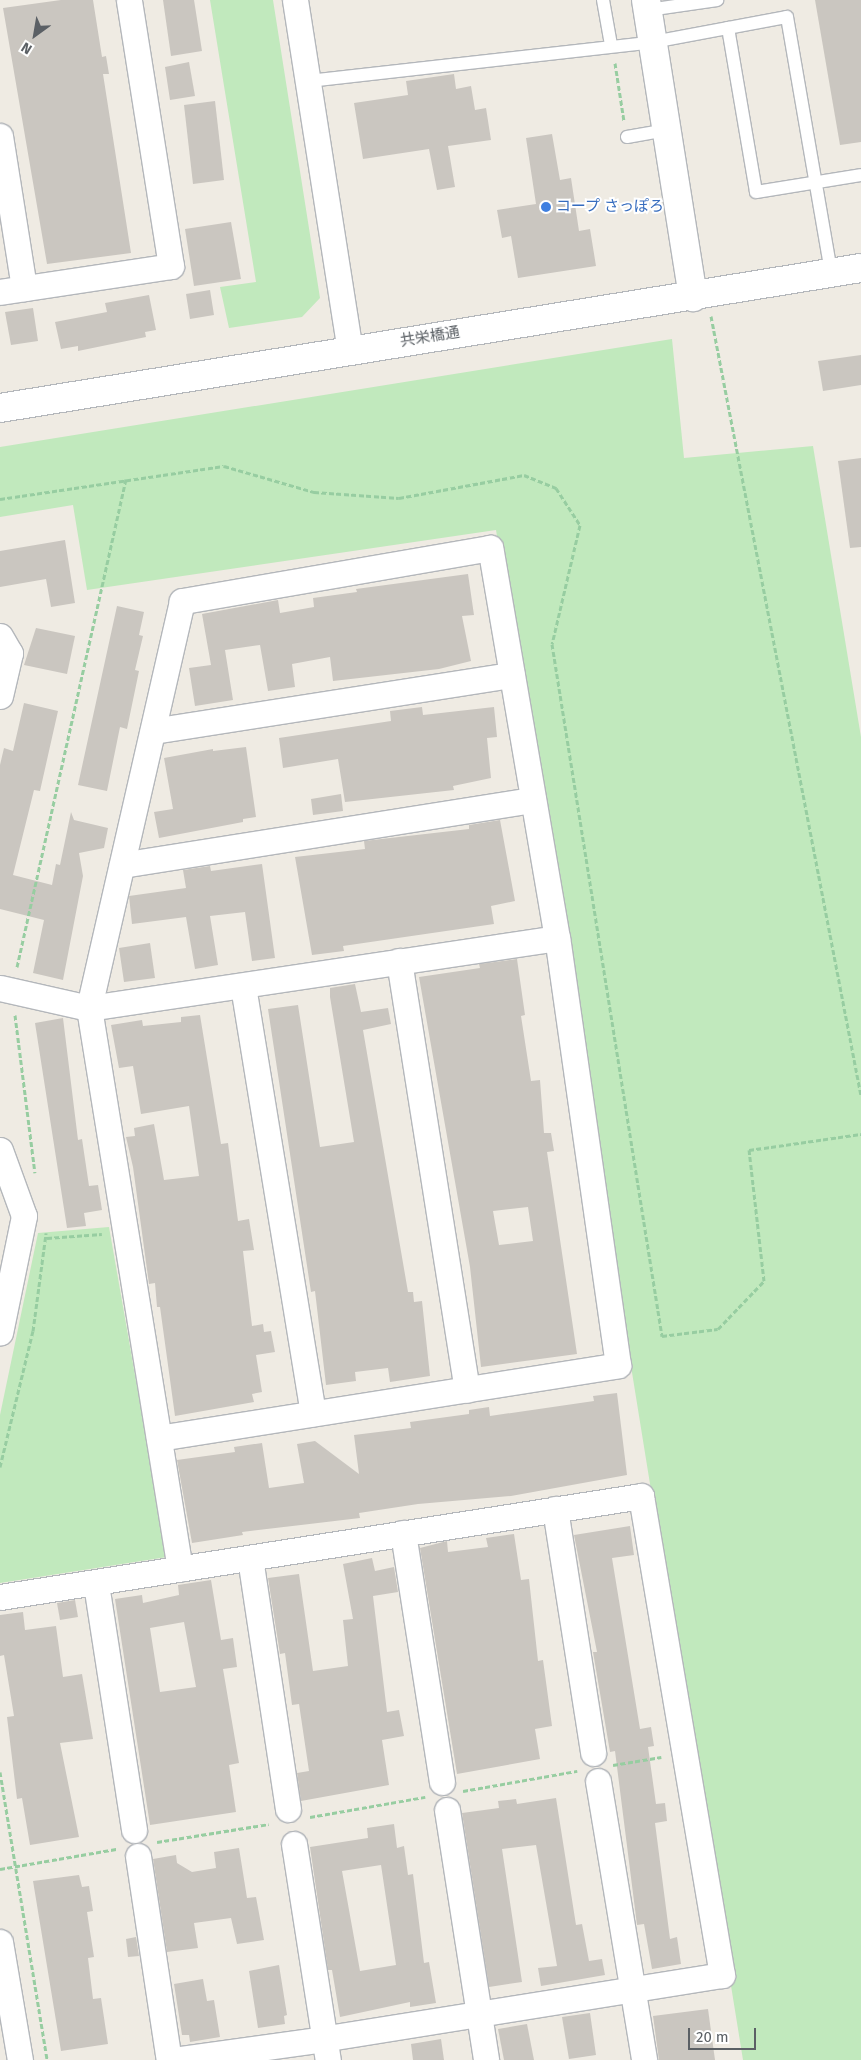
<!DOCTYPE html>
<meta charset="utf-8">
<style>
body{margin:0}
#map{position:relative;width:861px;height:2060px;overflow:hidden;background:#efebe3;font-family:"Fira Sans","Noto Sans JP",sans-serif}
div>[style]{position:absolute}
[style*='--x']{left:calc(var(--x)*1px);top:calc(var(--y)*1px);width:calc(var(--w)*1px);rotate:calc(var(--a)*1deg)}
.green>*{inset:0;background:#c1e9bd}
.building>*{inset:0;background:#cac6c0}
.path>*{height:3px;margin-top:-1.5px;transform-origin:0;background:repeating-linear-gradient(90deg,#97cda1 0 5px,transparent 0 7.5px)}
.roads{filter:drop-shadow(1px 0 #b4b7bb) drop-shadow(-1px 0 #b4b7bb) drop-shadow(0 1px #b4b7bb) drop-shadow(0 -1px #b4b7bb)}
.lane>*{height:12px;margin:-6px;padding:0 6px;transform-origin:6px;border-radius:6px;background:#fff}
.street>*{height:25px;margin:-12.5px;padding:0 12.5px;transform-origin:12.5px;border-radius:12.5px;background:#fff}
.secondary>*{height:28px;margin:-14px;padding:0 14px;transform-origin:14px;border-radius:14px;background:#fff}
.dots>*{width:14px;height:14px;translate:-50% -50%;box-sizing:border-box;border:2px solid #fff;border-radius:50%}
span{translate:-50% -50%;white-space:nowrap;text-align:center;line-height:1.15;-webkit-text-stroke:4px #fff;paint-order:stroke}
.shop-label{font-size:15px;color:#366cbe}
.left{translate:0 -50%;text-align:left}
.street-label{font-size:15px;color:#5b6065}
.north{position:absolute;left:10px;top:10px;width:50px;height:50px;-webkit-text-stroke:4px #fff;paint-order:stroke;rotate:212deg;font-size:14px;font-weight:700;line-height:20px;text-align:center;color:#5b6065}
.north::after{content:'';display:block;margin:auto;width:18px;height:22px;background:#5b6065;clip-path:polygon(50% 0,100% 100%,50% 72%,0 100%)}
.scale{position:absolute;left:688px;top:2028px;width:68px;height:22px;box-sizing:border-box;border:2px solid #5b6065;border-top:0;padding-left:6px;font-size:15px;line-height:18px;white-space:nowrap;color:#5b6065;-webkit-text-stroke:4px #fff;paint-order:stroke}
</style>
<div id="map">
<div class="green">
<div style="clip-path:polygon(210px 0,273px 0,320px 298px,302px 317px,229px 328px,220px 287px,256px 282px)"></div>
<div style="clip-path:polygon(672px 339px,684px 458px,813px 446px,861px 737px,861px 2060px,743px 2060px,496px 530px,87px 590px,73px 505px,0 517px,0 447px)"></div>
<div style="clip-path:polygon(109px 1227px,167px 1557px,0 1583px,0 1415px,38px 1233px)"></div>
</div>
<div class="building">
<div style="clip-path:polygon(61px 0,93px 0,102px 57px,106px 56px,109px 74px,103px 74px,131px 253px,47px 264px,3px 8px)"></div>
<div style="clip-path:polygon(163px 0,194px 0,202px 51px,171px 56px)"></div>
<div style="clip-path:polygon(815px 0,861px 0,861px 142px,840px 145px)"></div>
<div style="clip-path:polygon(189px 62px,195px 96px,170px 100px,165px 67px)"></div>
<div style="clip-path:polygon(454px 74px,456px 89px,471px 86px,475px 110px,486px 108px,491px 140px,448px 146px,455px 187px,437px 190px,429px 149px,363px 159px,354px 103px,408px 95px,406px 81px)"></div>
<div style="clip-path:polygon(215px 101px,224px 180px,193px 184px,184px 105px)"></div>
<div style="clip-path:polygon(552px 134px,560px 180px,571px 178px,579px 231px,590px 229px,596px 266px,518px 278px,511px 236px,502px 238px,497px 210px,536px 204px,526px 138px)"></div>
<div style="clip-path:polygon(231px 222px,241px 279px,194px 286px,185px 229px)"></div>
<div style="clip-path:polygon(210px 290px,214px 315px,190px 319px,186px 294px)"></div>
<div style="clip-path:polygon(149px 295px,156px 330px,145px 332px,146px 337px,78px 351px,78px 346px,61px 349px,55px 322px,107px 312px,105px 303px)"></div>
<div style="clip-path:polygon(33px 308px,38px 341px,11px 345px,5px 312px)"></div>
<div style="clip-path:polygon(861px 355px,861px 385px,823px 391px,818px 361px)"></div>
<div style="clip-path:polygon(861px 458px,861px 547px,850px 548px,838px 461px)"></div>
<div style="clip-path:polygon(65px 540px,75px 603px,51px 607px,46px 579px,0 587px,0 551px)"></div>
<div style="clip-path:polygon(468px 574px,474px 615px,462px 616px,471px 661px,439px 669px,333px 681px,330px 657px,292px 664px,295px 687px,268px 691px,260px 645px,225px 650px,233px 700px,195px 706px,189px 668px,211px 665px,202px 614px,278px 600px,280px 613px,314px 607px,313px 598px,357px 592px,356px 589px)"></div>
<div style="clip-path:polygon(117px 606px,144px 612px,139px 635px,143px 636px,135px 670px,139px 671px,127px 729px,120px 727px,107px 791px,78px 785px)"></div>
<div style="clip-path:polygon(36px 628px,75px 636px,67px 674px,24px 665px)"></div>
<div style="clip-path:polygon(24px 703px,58px 711px,40px 791px,34px 790px,13px 875px,52px 885px,56px 864px,60px 865px,71px 812px,74px 820px,108px 828px,104px 848px,79px 853px,83px 876px,63px 980px,33px 973px,44px 920px,0 909px,0 765px,4px 748px,13px 751px)"></div>
<div style="clip-path:polygon(422px 707px,423px 715px,494px 707px,497px 737px,487px 738px,491px 778px,453px 786px,454px 790px,345px 802px,338px 759px,283px 768px,279px 738px,391px 721px,390px 711px)"></div>
<div style="clip-path:polygon(246px 747px,256px 817px,243px 819px,243px 822px,159px 838px,154px 812px,173px 809px,164px 758px,213px 749px,213px 751px)"></div>
<div style="clip-path:polygon(341px 794px,343px 811px,313px 815px,311px 799px)"></div>
<div style="clip-path:polygon(500px 820px,515px 901px,491px 906px,494px 924px,343px 946px,344px 951px,312px 955px,295px 857px,365px 849px,364px 841px,469px 829px,469px 825px)"></div>
<div style="clip-path:polygon(262px 864px,275px 958px,252px 961px,245px 912px,210px 916px,218px 965px,195px 969px,186px 917px,132px 924px,129px 896px,186px 888px,183px 870px,210px 866px,211px 871px)"></div>
<div style="clip-path:polygon(150px 943px,155px 978px,124px 982px,119px 948px)"></div>
<div style="clip-path:polygon(evenodd,517px 959px,525px 1015px,521px 1016px,531px 1081px,540px 1080px,544px 1133px,551px 1133px,554px 1151px,547px 1152px,577px 1354px,481px 1367px,470px 1267px,419px 977px,480px 968px,479px 964px,517px 959px,528px 1207px,533px 1241px,499px 1245px,493px 1211px,528px 1207px)"></div>
<div style="clip-path:polygon(355px 984px,361px 1012px,388px 1008px,391px 1024px,363px 1030px,408px 1292px,413px 1292px,414px 1302px,422px 1301px,430px 1376px,390px 1382px,388px 1368px,355px 1372px,356px 1381px,326px 1385px,315px 1291px,311px 1292px,268px 1009px,298px 1005px,320px 1147px,354px 1142px,330px 997px,330px 988px)"></div>
<div style="clip-path:polygon(200px 1015px,221px 1144px,228px 1143px,238px 1221px,249px 1219px,254px 1250px,243px 1251px,252px 1326px,263px 1324px,264px 1332px,271px 1331px,275px 1352px,256px 1355px,262px 1392px,252px 1394px,254px 1402px,175px 1416px,160px 1307px,157px 1307px,155px 1283px,149px 1284px,133px 1167px,126px 1137px,135px 1136px,134px 1128px,154px 1124px,164px 1180px,199px 1176px,189px 1106px,141px 1114px,133px 1066px,119px 1068px,111px 1025px,142px 1020px,143px 1026px,181px 1022px,181px 1017px)"></div>
<div style="clip-path:polygon(63px 1018px,78px 1140px,82px 1139px,89px 1186px,98px 1185px,102px 1210px,84px 1213px,86px 1226px,67px 1228px,35px 1023px)"></div>
<div style="clip-path:polygon(617px 1393px,627px 1475px,511px 1496px,418px 1504px,359px 1513px,360px 1518px,242px 1532px,243px 1535px,192px 1543px,177px 1460px,235px 1452px,234px 1447px,262px 1443px,269px 1488px,304px 1483px,297px 1444px,315px 1441px,359px 1474px,354px 1435px,411px 1428px,410px 1422px,469px 1414px,469px 1410px,489px 1407px,490px 1416px,594px 1401px,593px 1396px)"></div>
<div style="clip-path:polygon(630px 1526px,634px 1555px,612px 1558px,640px 1729px,651px 1727px,654px 1746px,648px 1747px,656px 1804px,665px 1803px,667px 1821px,655px 1823px,670px 1939px,677px 1937px,681px 1964px,652px 1969px,644px 1924px,637px 1925px,615px 1751px,610px 1752px,593px 1652px,597px 1652px,574px 1535px)"></div>
<div style="clip-path:polygon(514px 1534px,521px 1580px,529px 1579px,538px 1661px,543px 1660px,552px 1726px,535px 1729px,540px 1759px,457px 1774px,420px 1548px,447px 1541px,448px 1552px,488px 1547px,486px 1538px)"></div>
<div style="clip-path:polygon(372px 1558px,375px 1571px,394px 1567px,398px 1592px,373px 1596px,387px 1712px,399px 1710px,404px 1736px,382px 1740px,389px 1785px,301px 1801px,297px 1773px,309px 1771px,299px 1704px,292px 1705px,285px 1653px,280px 1654px,268px 1578px,299px 1574px,313px 1671px,348px 1666px,343px 1620px,353px 1619px,343px 1564px)"></div>
<div style="clip-path:polygon(evenodd,211px 1580px,221px 1640px,233px 1638px,237px 1667px,223px 1669px,239px 1763px,229px 1765px,236px 1812px,150px 1825px,115px 1599px,142px 1595px,143px 1603px,179px 1595px,178px 1585px,211px 1580px,184px 1622px,196px 1687px,160px 1692px,150px 1628px,184px 1622px)"></div>
<div style="clip-path:polygon(75px 1600px,78px 1617px,60px 1620px,57px 1603px)"></div>
<div style="clip-path:polygon(23px 1612px,25px 1630px,56px 1626px,63px 1677px,82px 1674px,93px 1739px,60px 1743px,79px 1837px,30px 1845px,22px 1798px,17px 1799px,7px 1717px,14px 1716px,4px 1655px,0 1656px,0 1615px)"></div>
<div style="clip-path:polygon(556px 1798px,576px 1925px,582px 1924px,589px 1961px,602px 1959px,605px 1975px,541px 1986px,538px 1968px,557px 1966px,536px 1845px,502px 1849px,522px 1982px,489px 1987px,462px 1813px,499px 1808px,498px 1801px,516px 1799px,517px 1804px)"></div>
<div style="clip-path:polygon(evenodd,394px 1824px,397px 1848px,404px 1846px,408px 1875px,413px 1874px,424px 1963px,429px 1962px,436px 2003px,410px 2007px,410px 2002px,340px 2017px,332px 1970px,328px 1970px,310px 1847px,368px 1838px,367px 1828px,394px 1824px,381px 1865px,396px 1965px,360px 1971px,342px 1871px,381px 1865px)"></div>
<div style="clip-path:polygon(239px 1848px,247px 1898px,256px 1897px,264px 1940px,237px 1944px,231px 1918px,194px 1923px,198px 1948px,167px 1952px,153px 1859px,176px 1855px,177px 1863px,192px 1872px,216px 1868px,214px 1852px)"></div>
<div style="clip-path:polygon(79px 1875px,82px 1887px,89px 1886px,93px 1911px,87px 1912px,94px 1957px,88px 1958px,93px 1999px,101px 1998px,108px 2044px,61px 2051px,33px 1881px)"></div>
<div style="clip-path:polygon(136px 1937px,139px 1956px,128px 1957px,126px 1939px)"></div>
<div style="clip-path:polygon(279px 1965px,287px 2015px,284px 2016px,285px 2024px,258px 2028px,249px 1971px)"></div>
<div style="clip-path:polygon(203px 1979px,207px 2001px,214px 2000px,220px 2037px,190px 2042px,189px 2035px,182px 2035px,174px 1984px)"></div>
<div style="clip-path:polygon(708px 2009px,715px 2060px,659px 2060px,653px 2016px)"></div>
<div style="clip-path:polygon(590px 2013px,596px 2055px,569px 2059px,562px 2017px)"></div>
<div style="clip-path:polygon(527px 2024px,534px 2060px,504px 2060px,498px 2029px)"></div>
<div style="clip-path:polygon(441px 2039px,444px 2060px,413px 2060px,411px 2044px)"></div>
</div>
<div class="path">
<div style="--x:615;--y:63;--w:59;--a:81.2"></div>
<div style="--x:711;--y:316;--w:794;--a:79.11"></div>
<div style="--x:0;--y:499;--w:226;--a:-8.4"></div>
<div style="--x:224;--y:466;--w:94;--a:16.1"></div>
<div style="--x:314;--y:492;--w:85;--a:4"></div>
<div style="--x:399;--y:498;--w:127;--a:-10.4"></div>
<div style="--x:524;--y:475;--w:35;--a:22"></div>
<div style="--x:556;--y:488;--w:44;--a:57"></div>
<div style="--x:580;--y:525;--w:122;--a:103.2"></div>
<div style="--x:552;--y:644;--w:701;--a:80.97"></div>
<div style="--x:662;--y:1336;--w:56;--a:-7.1"></div>
<div style="--x:718;--y:1329;--w:66;--a:-46.2"></div>
<div style="--x:764;--y:1281;--w:132;--a:-96.5"></div>
<div style="--x:749;--y:1150;--w:113;--a:-8.1"></div>
<div style="--x:17;--y:967;--w:500;--a:-77.41"></div>
<div style="--x:15;--y:1015;--w:159;--a:82.8"></div>
<div style="--x:47;--y:1238;--w:55;--a:-4.2"></div>
<div style="--x:0;--y:1467;--w:140;--a:-76.4"></div>
<div style="--x:33;--y:1331;--w:99;--a:-82.4"></div>
<div style="--x:613;--y:1765;--w:49;--a:-9.5"></div>
<div style="--x:0;--y:1772;--w:292;--a:80.7"></div>
<div style="--x:463;--y:1791;--w:116;--a:-10"></div>
<div style="--x:310;--y:1817;--w:117;--a:-9.9"></div>
<div style="--x:157;--y:1842;--w:113;--a:-9.1"></div>
<div style="--x:0;--y:1869;--w:118;--a:-9.8"></div>
</div>
<div class="roads">
<div class="lane">
<div style="--x:603;--y:0;--w:46;--a:79.9"></div>
<div style="--x:648;--y:10;--w:70;--a:-8.2"></div>
<div style="--x:728;--y:28;--w:166;--a:80.3"></div>
<div style="--x:756;--y:192;--w:106;--a:-9.2"></div>
<div style="--x:308;--y:81;--w:347;--a:-6.4"></div>
<div style="--x:653;--y:42;--w:136;--a:-10.6"></div>
<div style="--x:787;--y:17;--w:260;--a:80.2"></div>
<div style="--x:627;--y:137;--w:41;--a:-9.9"></div>
</div>
<div class="street">
<div style="--x:295;--y:0;--w:354;--a:81.1"></div>
<div style="--x:0;--y:136;--w:154;--a:81"></div>
<div style="--x:0;--y:292;--w:173;--a:-8.6"></div>
<div style="--x:171;--y:266;--w:269;--a:-99"></div>
<div style="--x:0;--y:636;--w:20;--a:60"></div>
<div style="--x:10;--y:653;--w:44;--a:103.1"></div>
<div style="--x:153;--y:731;--w:363;--a:-8.9"></div>
<div style="--x:122;--y:865;--w:416;--a:-9"></div>
<div style="--x:399;--y:961;--w:434;--a:81"></div>
<div style="--x:243;--y:986;--w:433;--a:80.7"></div>
<div style="--x:0;--y:988;--w:91;--a:12.7"></div>
<div style="--x:89;--y:1008;--w:473;--a:-8.5"></div>
<div style="--x:0;--y:1150;--w:70;--a:70"></div>
<div style="--x:24;--y:1216;--w:119;--a:101.6"></div>
<div style="--x:159;--y:1438;--w:465;--a:-9"></div>
<div style="--x:618;--y:1365;--w:431;--a:-98.1"></div>
<div style="--x:557;--y:938;--w:396;--a:-99.7"></div>
<div style="--x:490;--y:548;--w:313;--a:170.2"></div>
<div style="--x:182;--y:601;--w:417;--a:102.9"></div>
<div style="--x:89;--y:1008;--w:568;--a:80.79"></div>
<div style="--x:555;--y:1509;--w:247;--a:81.1"></div>
<div style="--x:403;--y:1533;--w:252;--a:81.1"></div>
<div style="--x:250;--y:1558;--w:254;--a:81.4"></div>
<div style="--x:96;--y:1584;--w:249;--a:81.2"></div>
<div style="--x:0;--y:1597;--w:649;--a:-8.95"></div>
<div style="--x:641;--y:1496;--w:486;--a:80.4"></div>
<div style="--x:722;--y:1975;--w:403;--a:170.9"></div>
<div style="--x:324;--y:2039;--w:152;--a:172.1"></div>
<div style="--x:598;--y:1781;--w:283;--a:80.6"></div>
<div style="--x:447;--y:1810;--w:253;--a:81.1"></div>
<div style="--x:294;--y:1844;--w:219;--a:81.1"></div>
<div style="--x:138;--y:1856;--w:206;--a:81.4"></div>
<div style="--x:0;--y:1942;--w:120;--a:80.4"></div>
</div>
<div class="secondary">
<div style="--x:646;--y:0;--w:301;--a:81"></div>
<div style="--x:0;--y:408;--w:872;--a:-9.24"></div>
</div>
</div>
<div class="dots">
<div style="left:546px;top:207px;background:#3f7fe0"></div>
</div>
<div class="shop-label">
<span class="left" style="left:556px;top:207px">コープ さっぽろ</span>
</div>
<div class="street-label">
<span style="left:430px;top:337px;rotate:-9deg">共栄橋通</span>
</div>
<div class="north">N</div>
<div class="scale">20 m</div>
</div>
